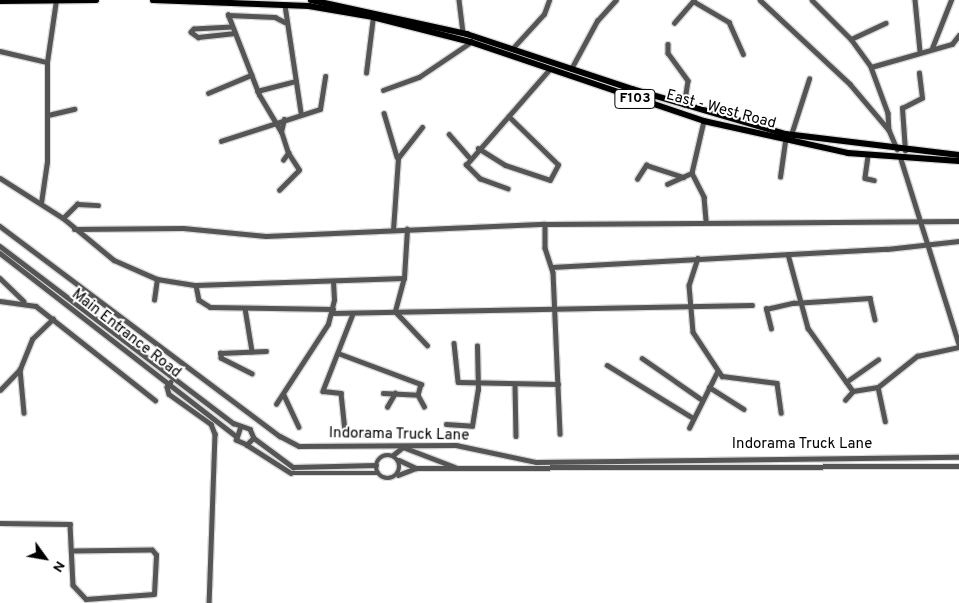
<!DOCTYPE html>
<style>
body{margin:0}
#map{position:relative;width:959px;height:603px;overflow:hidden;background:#fff;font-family:Overpass,sans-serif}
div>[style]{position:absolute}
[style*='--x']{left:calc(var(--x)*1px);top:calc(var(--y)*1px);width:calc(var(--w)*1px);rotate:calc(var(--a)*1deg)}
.roads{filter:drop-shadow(1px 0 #dbdbdb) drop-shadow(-1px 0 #dbdbdb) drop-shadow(0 1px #dbdbdb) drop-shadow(0 -1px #dbdbdb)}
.minor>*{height:4.5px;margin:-2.25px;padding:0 2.25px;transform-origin:2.25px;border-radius:2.25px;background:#555}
.minor>.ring{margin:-2.25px;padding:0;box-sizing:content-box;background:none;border:4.5px solid #555;border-radius:50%}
.major>*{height:5.5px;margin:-2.75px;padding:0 2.75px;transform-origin:2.75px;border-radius:2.75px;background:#000}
span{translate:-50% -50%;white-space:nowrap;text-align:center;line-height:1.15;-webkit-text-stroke:4px #fff;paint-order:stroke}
.shield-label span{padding:1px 4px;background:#fff;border:1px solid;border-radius:4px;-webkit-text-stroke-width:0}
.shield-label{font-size:14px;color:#000;font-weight:700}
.street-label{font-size:15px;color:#000}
.north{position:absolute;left:20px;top:533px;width:50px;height:50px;-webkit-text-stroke:4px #fff;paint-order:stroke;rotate:122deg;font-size:14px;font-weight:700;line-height:20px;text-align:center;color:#000}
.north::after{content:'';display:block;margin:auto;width:18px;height:22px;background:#000;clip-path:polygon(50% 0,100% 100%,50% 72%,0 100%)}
</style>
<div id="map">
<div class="roads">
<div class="minor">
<div style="--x:459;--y:0;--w:33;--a:83"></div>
<div style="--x:760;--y:0;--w:123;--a:43"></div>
<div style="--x:850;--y:84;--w:60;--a:49.7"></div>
<div style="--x:889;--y:130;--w:21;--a:67"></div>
<div style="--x:812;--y:0;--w:55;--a:45"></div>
<div style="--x:851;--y:39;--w:34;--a:54"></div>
<div style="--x:871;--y:67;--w:49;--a:69.7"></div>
<div style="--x:888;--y:113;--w:17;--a:87"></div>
<div style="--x:915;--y:0;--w:51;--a:84.4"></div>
<div style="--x:693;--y:1;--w:42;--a:30.3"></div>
<div style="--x:729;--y:22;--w:35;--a:66"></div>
<div style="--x:285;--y:5;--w:108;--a:81.5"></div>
<div style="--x:674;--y:23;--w:30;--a:-49"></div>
<div style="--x:232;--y:27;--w:38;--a:177"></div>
<div style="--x:194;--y:29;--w:4;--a:135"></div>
<div style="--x:191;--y:32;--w:9;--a:36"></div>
<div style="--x:198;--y:37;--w:37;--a:-6"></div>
<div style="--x:851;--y:39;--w:38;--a:-25"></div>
<div style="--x:668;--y:44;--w:9;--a:90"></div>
<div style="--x:668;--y:53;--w:34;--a:54"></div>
<div style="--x:688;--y:81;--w:24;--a:99"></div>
<div style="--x:932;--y:48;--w:52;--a:-68.4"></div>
<div style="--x:512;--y:49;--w:47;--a:-47.6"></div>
<div style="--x:544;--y:14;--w:15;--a:-70"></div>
<div style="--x:0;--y:51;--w:48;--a:13.2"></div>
<div style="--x:871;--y:67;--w:84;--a:-15.9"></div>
<div style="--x:952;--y:44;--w:11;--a:-52"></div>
<div style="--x:571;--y:69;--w:55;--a:-61.6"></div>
<div style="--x:597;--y:21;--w:28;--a:-48"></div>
<div style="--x:366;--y:73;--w:56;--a:-82.9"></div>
<div style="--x:383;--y:90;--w:38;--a:-20"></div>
<div style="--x:419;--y:77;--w:63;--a:-33.9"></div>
<div style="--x:257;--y:91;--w:40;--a:-14.4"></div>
<div style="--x:208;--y:93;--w:47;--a:-22.7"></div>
<div style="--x:384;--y:113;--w:46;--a:73.5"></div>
<div style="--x:48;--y:115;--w:27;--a:-13"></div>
<div style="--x:704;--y:121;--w:53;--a:103"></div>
<div style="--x:692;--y:173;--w:27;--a:63"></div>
<div style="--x:704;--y:197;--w:25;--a:85"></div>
<div style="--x:281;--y:132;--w:43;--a:-120.7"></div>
<div style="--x:259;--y:95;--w:86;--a:-111.2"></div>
<div style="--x:228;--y:15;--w:47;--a:2.4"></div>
<div style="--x:275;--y:17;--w:11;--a:27"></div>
<div style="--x:449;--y:134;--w:30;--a:49"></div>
<div style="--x:791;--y:135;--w:59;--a:-72.2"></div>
<div style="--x:221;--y:141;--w:104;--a:-17.9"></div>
<div style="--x:320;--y:109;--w:33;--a:-81"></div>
<div style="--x:478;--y:148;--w:32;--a:32"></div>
<div style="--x:505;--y:165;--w:47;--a:18.4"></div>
<div style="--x:550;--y:180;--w:17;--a:-62"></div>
<div style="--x:558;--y:165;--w:69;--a:-135.6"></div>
<div style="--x:905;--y:151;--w:43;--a:-94"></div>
<div style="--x:902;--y:108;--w:22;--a:-27"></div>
<div style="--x:922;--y:98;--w:25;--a:-97"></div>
<div style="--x:868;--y:156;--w:22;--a:98"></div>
<div style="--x:865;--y:178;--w:9;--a:13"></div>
<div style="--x:901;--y:159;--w:194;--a:72.6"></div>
<div style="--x:283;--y:160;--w:9;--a:-54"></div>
<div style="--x:288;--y:153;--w:22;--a:-108"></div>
<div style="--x:281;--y:132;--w:13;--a:-77"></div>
<div style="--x:780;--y:177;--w:36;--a:-82"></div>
<div style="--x:0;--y:178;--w:75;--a:32.4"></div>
<div style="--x:63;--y:218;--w:66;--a:39.5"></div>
<div style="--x:114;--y:260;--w:47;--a:23.8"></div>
<div style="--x:157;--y:279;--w:39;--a:9"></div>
<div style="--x:196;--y:285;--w:208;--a:-1.9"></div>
<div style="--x:637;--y:179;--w:17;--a:-57"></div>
<div style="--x:646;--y:165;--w:39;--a:18"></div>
<div style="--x:667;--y:184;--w:27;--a:-24"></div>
<div style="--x:508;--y:189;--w:30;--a:-160"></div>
<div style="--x:480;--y:179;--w:20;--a:-135"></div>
<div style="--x:466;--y:165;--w:126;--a:-48.9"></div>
<div style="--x:279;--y:190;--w:28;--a:-45"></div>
<div style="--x:299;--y:170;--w:20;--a:-123"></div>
<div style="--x:41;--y:203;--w:41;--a:-81.7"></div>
<div style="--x:47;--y:162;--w:100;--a:-90"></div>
<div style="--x:47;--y:62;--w:63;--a:-81.7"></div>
<div style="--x:63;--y:218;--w:20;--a:-45"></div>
<div style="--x:77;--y:204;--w:21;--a:3"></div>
<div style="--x:545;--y:224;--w:24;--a:90"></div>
<div style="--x:545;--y:248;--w:25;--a:72"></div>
<div style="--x:553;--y:272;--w:162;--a:87.5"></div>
<div style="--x:0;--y:226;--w:350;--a:36.9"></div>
<div style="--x:280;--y:436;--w:21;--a:28"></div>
<div style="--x:299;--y:446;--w:157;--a:-0.4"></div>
<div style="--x:456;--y:445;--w:82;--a:12"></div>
<div style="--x:536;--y:462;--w:423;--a:-0.7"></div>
<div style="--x:74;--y:229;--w:109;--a:-0.5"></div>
<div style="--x:183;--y:228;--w:83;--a:5.5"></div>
<div style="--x:266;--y:236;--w:279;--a:-2.5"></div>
<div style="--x:545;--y:224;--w:414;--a:-0.4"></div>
<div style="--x:393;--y:230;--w:72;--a:-86"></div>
<div style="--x:398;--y:158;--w:39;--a:-52"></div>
<div style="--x:0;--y:246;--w:293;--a:37.2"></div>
<div style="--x:233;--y:423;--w:18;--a:19"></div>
<div style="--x:250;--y:429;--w:10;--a:66"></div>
<div style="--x:254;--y:438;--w:10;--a:135"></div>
<div style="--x:247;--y:445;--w:12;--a:-156"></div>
<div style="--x:236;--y:440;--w:13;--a:-72"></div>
<div style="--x:0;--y:253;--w:297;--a:37.8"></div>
<div style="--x:788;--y:254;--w:77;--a:74.9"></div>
<div style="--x:808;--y:328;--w:77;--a:54.5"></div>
<div style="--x:853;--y:391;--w:25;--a:-9"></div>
<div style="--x:878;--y:387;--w:50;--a:-38.5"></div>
<div style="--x:917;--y:356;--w:43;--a:-12.1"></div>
<div style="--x:698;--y:258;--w:28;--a:108"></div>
<div style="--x:689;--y:285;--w:47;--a:85.1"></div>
<div style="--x:693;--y:332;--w:53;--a:56.6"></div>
<div style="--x:722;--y:376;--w:55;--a:7.3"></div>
<div style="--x:777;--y:383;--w:30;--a:82"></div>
<div style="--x:552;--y:267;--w:335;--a:-3.1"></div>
<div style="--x:887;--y:249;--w:72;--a:-6.3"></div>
<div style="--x:0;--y:278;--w:33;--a:44"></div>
<div style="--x:196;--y:285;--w:15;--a:79"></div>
<div style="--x:199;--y:300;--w:13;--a:32"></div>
<div style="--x:210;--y:307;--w:123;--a:0.9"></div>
<div style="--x:154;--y:300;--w:21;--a:-82"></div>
<div style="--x:0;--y:301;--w:36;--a:8"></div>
<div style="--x:36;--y:306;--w:152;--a:38.3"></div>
<div style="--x:245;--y:308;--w:44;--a:80.8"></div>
<div style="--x:395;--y:311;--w:34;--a:-75"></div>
<div style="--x:404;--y:278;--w:49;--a:-86.5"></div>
<div style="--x:395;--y:311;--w:47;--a:46.7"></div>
<div style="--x:332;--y:313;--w:420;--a:-1.1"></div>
<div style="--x:353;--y:314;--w:83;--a:111.3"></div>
<div style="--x:323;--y:391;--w:18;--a:6"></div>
<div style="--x:341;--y:393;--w:39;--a:84"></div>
<div style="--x:345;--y:432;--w:24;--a:7"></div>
<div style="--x:771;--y:329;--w:21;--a:-104"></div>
<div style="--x:766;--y:309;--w:28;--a:-13"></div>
<div style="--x:793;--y:303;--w:77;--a:-3.7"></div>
<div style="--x:870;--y:298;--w:22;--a:77"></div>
<div style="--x:454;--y:343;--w:39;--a:84"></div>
<div style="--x:458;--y:382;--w:100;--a:1.1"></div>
<div style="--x:338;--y:353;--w:89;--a:20.5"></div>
<div style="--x:421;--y:384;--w:11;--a:105"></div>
<div style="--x:642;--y:358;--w:72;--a:34.8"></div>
<div style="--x:607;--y:365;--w:101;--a:31.6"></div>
<div style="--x:20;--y:369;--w:44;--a:84.8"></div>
<div style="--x:252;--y:374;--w:35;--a:-153"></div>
<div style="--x:221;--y:358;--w:5;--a:-101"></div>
<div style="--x:220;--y:353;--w:46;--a:-2.5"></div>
<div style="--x:171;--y:382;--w:6;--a:129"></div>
<div style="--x:167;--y:387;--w:7;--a:74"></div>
<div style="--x:169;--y:394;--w:52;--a:35.5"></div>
<div style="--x:211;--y:424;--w:11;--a:68"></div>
<div style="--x:215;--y:434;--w:169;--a:92"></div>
<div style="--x:846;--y:382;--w:39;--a:-35"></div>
<div style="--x:515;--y:385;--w:51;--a:88.9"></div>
<div style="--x:709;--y:387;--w:41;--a:32.2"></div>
<div style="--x:878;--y:387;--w:35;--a:78"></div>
<div style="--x:0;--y:390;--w:29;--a:-46"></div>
<div style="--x:20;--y:369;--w:32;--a:-68"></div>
<div style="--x:32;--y:339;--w:29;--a:-44"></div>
<div style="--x:383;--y:393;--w:35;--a:3"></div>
<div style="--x:284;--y:395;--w:35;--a:65"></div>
<div style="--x:418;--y:395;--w:13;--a:61"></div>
<div style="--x:845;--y:400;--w:12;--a:-48"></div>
<div style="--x:276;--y:404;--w:95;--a:-57"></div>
<div style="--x:328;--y:324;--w:25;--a:-76"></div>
<div style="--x:334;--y:300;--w:18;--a:-93"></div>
<div style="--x:387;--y:407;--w:16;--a:-60"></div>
<div style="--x:446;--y:424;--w:26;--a:4"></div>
<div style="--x:472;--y:426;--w:36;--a:-81"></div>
<div style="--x:478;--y:390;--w:44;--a:-91.3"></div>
<div style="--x:689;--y:428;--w:63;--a:-63.4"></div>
<div style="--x:254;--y:438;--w:49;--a:36.6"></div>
<div style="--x:293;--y:467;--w:83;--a:-1.4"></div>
<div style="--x:247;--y:445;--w:52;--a:32.5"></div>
<div style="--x:291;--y:473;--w:87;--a:0"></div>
<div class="ring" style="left:376px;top:455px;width:19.5px;height:19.5px"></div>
<div style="--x:393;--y:455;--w:13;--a:-39"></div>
<div style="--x:403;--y:447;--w:56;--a:21"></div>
<div style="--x:399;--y:460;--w:19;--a:25"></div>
<div style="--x:398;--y:475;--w:19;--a:-21"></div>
<div style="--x:416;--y:468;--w:543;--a:-0.21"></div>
<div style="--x:0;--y:523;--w:70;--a:0.8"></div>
<div style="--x:70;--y:524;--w:61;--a:87.2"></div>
<div style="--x:73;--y:585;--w:19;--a:47"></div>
<div style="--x:86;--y:599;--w:68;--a:-4.2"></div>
<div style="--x:154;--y:594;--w:39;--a:-87"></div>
<div style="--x:156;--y:555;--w:6;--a:-129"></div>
<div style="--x:152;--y:550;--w:79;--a:179.3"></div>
</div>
<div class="major">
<div style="--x:153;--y:0;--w:156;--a:2.2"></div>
<div style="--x:309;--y:6;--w:65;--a:9.8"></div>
<div style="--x:373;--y:17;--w:101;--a:14.3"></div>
<div style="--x:471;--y:42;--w:246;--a:18.7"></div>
<div style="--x:704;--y:121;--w:148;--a:12.5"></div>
<div style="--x:848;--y:153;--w:111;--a:4.1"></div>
<div style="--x:311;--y:0;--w:160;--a:12.3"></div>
<div style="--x:467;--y:34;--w:174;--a:18.4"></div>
<div style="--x:632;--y:89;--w:160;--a:16.3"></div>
<div style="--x:786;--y:134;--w:174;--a:6.9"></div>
<div style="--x:0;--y:1;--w:96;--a:-0.6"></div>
</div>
</div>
<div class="shield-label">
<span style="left:635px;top:99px">F103</span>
</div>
<div class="street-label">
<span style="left:721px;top:110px;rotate:15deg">East - West Road</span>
<span style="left:126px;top:334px;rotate:38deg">Main Entrance Road</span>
<span style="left:399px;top:435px;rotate:1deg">Indorama Truck Lane</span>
<span style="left:802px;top:445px">Indorama Truck Lane</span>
</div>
<div class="north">N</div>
</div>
